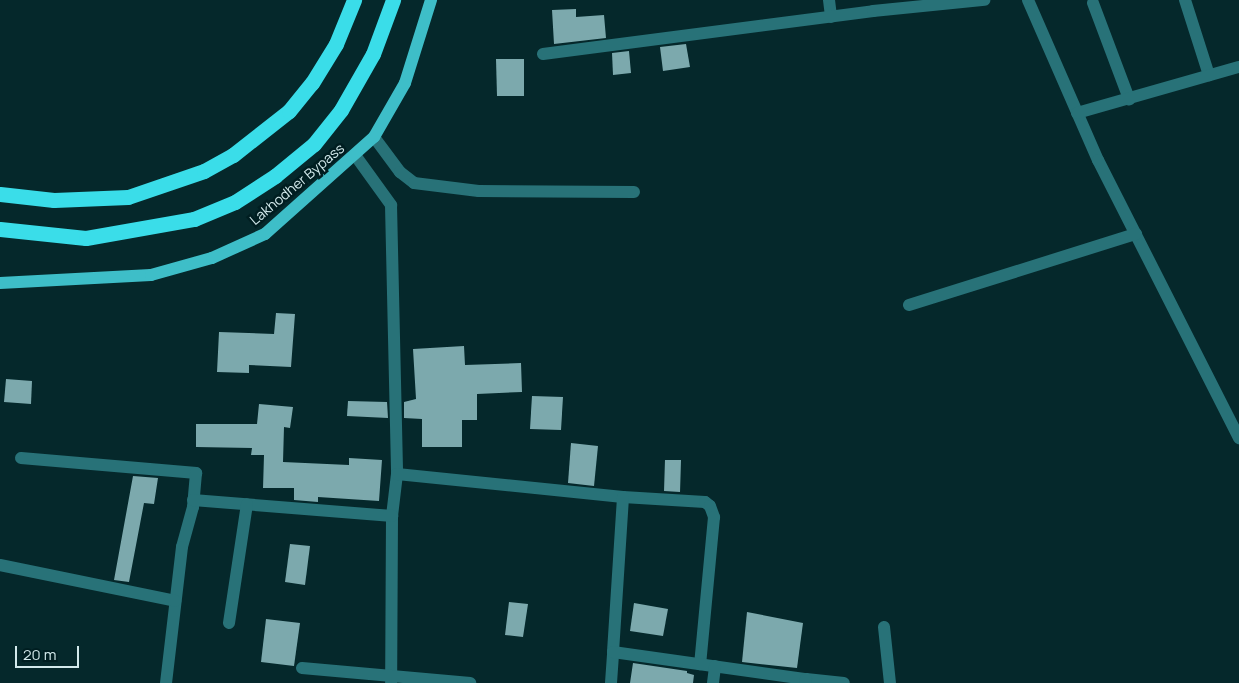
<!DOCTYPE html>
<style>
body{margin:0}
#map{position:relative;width:1239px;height:683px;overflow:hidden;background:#05282b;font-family:Manrope,sans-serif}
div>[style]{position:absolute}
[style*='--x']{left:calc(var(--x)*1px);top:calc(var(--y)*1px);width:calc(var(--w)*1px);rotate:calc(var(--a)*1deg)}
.building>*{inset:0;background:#7ca9ad}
.minor>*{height:12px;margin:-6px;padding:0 6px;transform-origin:6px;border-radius:6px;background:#287278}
.major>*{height:12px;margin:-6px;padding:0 6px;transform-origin:6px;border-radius:6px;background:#3ebec8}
.highway>*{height:15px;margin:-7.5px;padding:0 7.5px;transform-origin:7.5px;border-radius:7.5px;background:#3adde9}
span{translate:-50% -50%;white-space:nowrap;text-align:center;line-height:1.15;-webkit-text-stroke:5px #001e21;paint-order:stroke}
.street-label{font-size:14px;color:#d2e9eb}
.scale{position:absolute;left:15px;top:646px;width:64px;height:22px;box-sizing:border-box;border:2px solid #d2e9eb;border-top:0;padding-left:6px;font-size:15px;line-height:18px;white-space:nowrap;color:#d2e9eb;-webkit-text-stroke:4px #001e21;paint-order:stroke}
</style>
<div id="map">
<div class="building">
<div style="clip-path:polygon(576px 9px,576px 17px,604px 15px,606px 38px,554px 44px,552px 10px)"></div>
<div style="clip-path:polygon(686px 44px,690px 67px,663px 71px,660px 47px)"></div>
<div style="clip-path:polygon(629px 51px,631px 73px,613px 75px,612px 53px)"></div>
<div style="clip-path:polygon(496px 59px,524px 59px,524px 96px,497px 96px)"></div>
<div style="clip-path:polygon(276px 313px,295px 314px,291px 367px,249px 365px,249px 373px,217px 372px,219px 332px,274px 334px)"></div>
<div style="clip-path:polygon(464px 346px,465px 365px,521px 363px,522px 392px,477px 394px,477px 420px,462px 420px,462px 447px,422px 447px,422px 419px,404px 418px,404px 402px,416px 399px,413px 349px)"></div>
<div style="clip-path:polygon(6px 379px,32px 381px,31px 404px,4px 402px)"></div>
<div style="clip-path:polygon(532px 396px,563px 397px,561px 430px,530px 429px)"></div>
<div style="clip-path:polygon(348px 401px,387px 402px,388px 418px,347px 416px)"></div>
<div style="clip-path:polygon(259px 404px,293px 407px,290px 428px,284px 427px,283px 462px,349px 465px,349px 458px,382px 460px,379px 501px,318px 497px,318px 502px,294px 500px,294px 488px,263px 488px,264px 455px,251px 455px,252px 448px,196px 447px,196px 424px,257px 424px)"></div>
<div style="clip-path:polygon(571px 443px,598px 446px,594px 486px,568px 483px)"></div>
<div style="clip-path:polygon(665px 460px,681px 460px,680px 492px,664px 491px)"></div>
<div style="clip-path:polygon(133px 476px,158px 478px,154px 504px,144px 503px,129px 582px,114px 580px)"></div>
<div style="clip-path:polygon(290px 544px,310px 546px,305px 585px,285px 582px)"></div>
<div style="clip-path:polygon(509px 602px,528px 604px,523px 637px,505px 635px)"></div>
<div style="clip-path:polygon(634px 603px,668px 609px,663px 636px,630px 631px)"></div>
<div style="clip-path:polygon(747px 612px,803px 623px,797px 668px,742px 662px)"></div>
<div style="clip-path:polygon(266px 619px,300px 623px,294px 666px,261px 662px)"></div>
<div style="clip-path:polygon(633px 663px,687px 671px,687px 673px,694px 675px,693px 683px,630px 683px)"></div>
</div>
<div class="minor">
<div style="--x:829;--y:0;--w:17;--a:83"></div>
<div style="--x:1028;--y:0;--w:175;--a:66.4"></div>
<div style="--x:1098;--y:160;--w:312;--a:63.1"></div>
<div style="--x:1185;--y:0;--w:79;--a:72.3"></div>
<div style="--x:1093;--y:3;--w:103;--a:69.4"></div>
<div style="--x:543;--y:54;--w:333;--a:-7.4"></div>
<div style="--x:873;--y:11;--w:112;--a:-5.7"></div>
<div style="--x:1077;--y:113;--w:168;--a:-15.9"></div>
<div style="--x:374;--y:137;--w:44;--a:53.4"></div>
<div style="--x:400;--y:172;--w:18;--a:38"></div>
<div style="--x:414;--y:183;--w:65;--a:7"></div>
<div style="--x:479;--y:191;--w:155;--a:0.4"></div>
<div style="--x:355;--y:155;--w:62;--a:54.2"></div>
<div style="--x:391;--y:205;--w:269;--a:88.7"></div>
<div style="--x:397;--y:474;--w:42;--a:96.8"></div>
<div style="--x:392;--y:516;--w:167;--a:90.3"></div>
<div style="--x:909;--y:305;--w:238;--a:-17.4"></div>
<div style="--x:21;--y:458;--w:176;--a:4.9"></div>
<div style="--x:196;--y:473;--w:34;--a:95"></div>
<div style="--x:193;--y:507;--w:41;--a:105.4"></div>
<div style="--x:182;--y:547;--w:137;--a:96.7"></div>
<div style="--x:397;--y:474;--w:227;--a:5.8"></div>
<div style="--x:623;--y:497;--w:82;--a:3.5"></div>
<div style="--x:705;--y:502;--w:6;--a:39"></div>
<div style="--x:710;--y:506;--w:12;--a:70"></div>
<div style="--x:714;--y:517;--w:148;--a:95.4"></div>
<div style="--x:193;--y:500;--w:200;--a:4.6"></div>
<div style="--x:0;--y:565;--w:179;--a:11.6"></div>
<div style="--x:229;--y:623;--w:120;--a:-81.4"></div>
<div style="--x:884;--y:627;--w:56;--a:83.9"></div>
<div style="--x:613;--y:652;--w:155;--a:-86.3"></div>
<div style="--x:302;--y:668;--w:169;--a:5.1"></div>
<div style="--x:806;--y:679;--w:38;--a:6"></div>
<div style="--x:611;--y:683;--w:31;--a:-86"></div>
<div style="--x:613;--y:652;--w:195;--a:8"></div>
<div style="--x:806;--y:679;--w:4;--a:104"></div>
<div style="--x:713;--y:683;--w:17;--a:-83"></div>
</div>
<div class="major">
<div style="--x:0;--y:283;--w:151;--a:-3"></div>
<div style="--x:151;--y:275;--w:63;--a:-15.6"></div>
<div style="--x:212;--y:258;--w:58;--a:-24.4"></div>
<div style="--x:265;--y:234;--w:146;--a:-41.7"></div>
<div style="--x:374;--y:137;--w:62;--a:-60.1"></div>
<div style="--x:405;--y:83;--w:87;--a:-72.6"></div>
</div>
<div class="highway">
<div style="--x:0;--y:194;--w:54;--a:6.3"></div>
<div style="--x:54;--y:200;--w:74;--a:-2.3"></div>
<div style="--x:128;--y:197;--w:80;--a:-18.9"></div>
<div style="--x:204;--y:171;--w:33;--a:-29"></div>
<div style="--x:233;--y:155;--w:71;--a:-38.2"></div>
<div style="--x:289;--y:111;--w:36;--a:-51"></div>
<div style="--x:312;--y:83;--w:46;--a:-58.4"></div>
<div style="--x:336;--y:44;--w:48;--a:-67.8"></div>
<div style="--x:0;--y:229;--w:86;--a:6"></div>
<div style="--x:86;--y:238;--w:110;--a:-10"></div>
<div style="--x:194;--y:219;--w:44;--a:-22.5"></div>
<div style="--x:235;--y:202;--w:48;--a:-33"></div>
<div style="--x:275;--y:176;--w:50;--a:-39.4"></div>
<div style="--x:314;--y:144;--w:43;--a:-51.5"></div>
<div style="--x:341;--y:110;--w:64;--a:-60.3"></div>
<div style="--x:373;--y:54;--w:58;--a:-69.7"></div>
</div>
<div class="street-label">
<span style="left:297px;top:184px;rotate:-40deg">Lakhodher Bypass</span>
</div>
<div class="scale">20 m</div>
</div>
